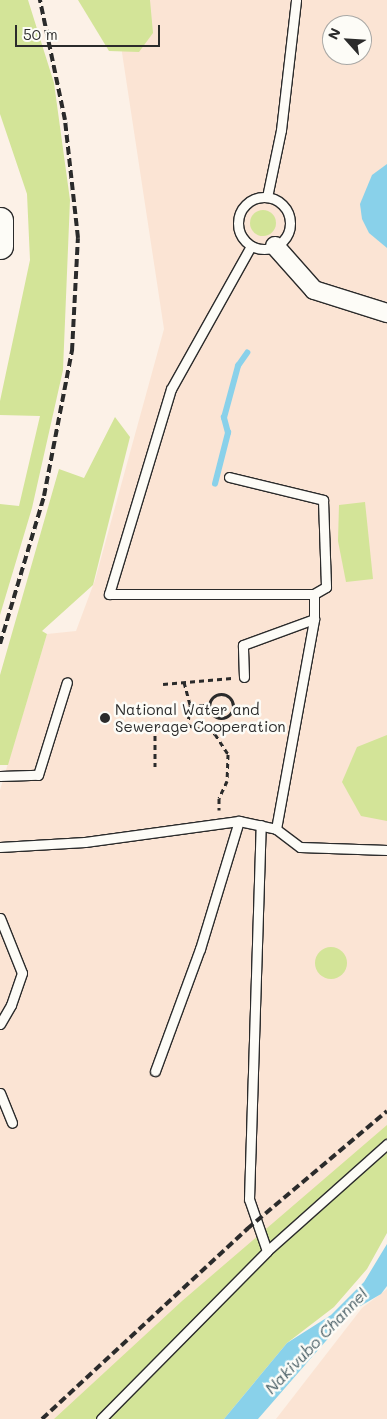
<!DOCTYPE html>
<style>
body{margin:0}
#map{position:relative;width:387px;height:1419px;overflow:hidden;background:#fcf1e7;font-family:Mali,sans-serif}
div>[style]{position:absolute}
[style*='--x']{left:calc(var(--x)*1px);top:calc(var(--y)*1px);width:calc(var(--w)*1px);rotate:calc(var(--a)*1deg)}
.built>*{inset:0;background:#fbe4d4}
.green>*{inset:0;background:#d3e498}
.round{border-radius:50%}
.water>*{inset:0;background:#89d1ea}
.stream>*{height:5.5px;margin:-2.75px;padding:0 2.75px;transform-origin:2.75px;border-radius:2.75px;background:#89d1ea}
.path>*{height:3px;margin-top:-1.5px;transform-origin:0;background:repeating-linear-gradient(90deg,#2b2b2b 0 5px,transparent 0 9px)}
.path>.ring{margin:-1.5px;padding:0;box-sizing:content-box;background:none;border:3px solid #2b2b2b;border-radius:50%}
.roads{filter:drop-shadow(1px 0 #2b2b2b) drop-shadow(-1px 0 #2b2b2b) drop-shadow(0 1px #2b2b2b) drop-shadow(0 -1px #2b2b2b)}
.lane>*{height:9px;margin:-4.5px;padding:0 4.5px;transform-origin:4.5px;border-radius:4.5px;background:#fdfcf7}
.lane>.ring{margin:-4.5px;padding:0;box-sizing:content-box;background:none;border:9px solid #fdfcf7;border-radius:50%}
.street>*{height:18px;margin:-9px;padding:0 9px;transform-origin:9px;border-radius:9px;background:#fdfcf7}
.secondary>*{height:25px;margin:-12.5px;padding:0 12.5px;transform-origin:12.5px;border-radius:12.5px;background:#fdfcf7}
.rail>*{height:4px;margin-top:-2px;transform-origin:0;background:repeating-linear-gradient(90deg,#2b2b2b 0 8px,transparent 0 12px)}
.dots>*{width:14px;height:14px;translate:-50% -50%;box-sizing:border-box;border:2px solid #fdfcf7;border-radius:50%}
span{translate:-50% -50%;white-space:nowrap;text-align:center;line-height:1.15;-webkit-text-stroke:5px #fdfcf7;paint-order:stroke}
.poi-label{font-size:15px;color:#2b2b2b}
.left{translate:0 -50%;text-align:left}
.water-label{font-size:16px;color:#475d64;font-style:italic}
.north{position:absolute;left:322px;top:15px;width:50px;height:50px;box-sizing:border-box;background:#fdfcf7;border:1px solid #a9a8a5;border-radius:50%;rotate:296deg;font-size:14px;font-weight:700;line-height:20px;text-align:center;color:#2b2b2b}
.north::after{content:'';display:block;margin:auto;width:18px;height:22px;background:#2b2b2b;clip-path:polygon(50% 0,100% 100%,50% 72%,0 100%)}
.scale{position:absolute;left:15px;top:25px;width:145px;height:22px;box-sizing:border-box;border:2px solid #2b2b2b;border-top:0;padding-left:6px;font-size:15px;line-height:18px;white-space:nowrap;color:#2b2b2b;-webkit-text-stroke:4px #fdfcf7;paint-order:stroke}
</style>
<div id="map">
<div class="built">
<div style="clip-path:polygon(evenodd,114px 0,387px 0,387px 1187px,195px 1419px,0 1419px,0 790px,47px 634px,76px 631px,95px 580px,164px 329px,114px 0,332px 25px,362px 25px,362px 55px,332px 55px,332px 25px)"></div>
<div style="clip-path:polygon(387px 1289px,387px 1419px,276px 1419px,362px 1308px)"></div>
</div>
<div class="green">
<div style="clip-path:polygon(0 0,28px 0,54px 83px,70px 200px,63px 370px,32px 508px,0 615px,0 504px,19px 506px,40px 416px,0 415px,0 401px,30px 260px,27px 194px,0 114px)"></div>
<div style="clip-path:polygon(78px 0,150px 0,153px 33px,139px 52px,109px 51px)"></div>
<div class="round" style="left:250px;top:210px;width:26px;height:26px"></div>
<div style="clip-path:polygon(115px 417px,130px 437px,93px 585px,42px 631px,47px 634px,8px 765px,0 765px,0 675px,59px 469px,84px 478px)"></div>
<div style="clip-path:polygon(365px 502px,373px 579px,346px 582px,338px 541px,339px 505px)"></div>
<div style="clip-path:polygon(387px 735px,387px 821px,361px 816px,342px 782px,357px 747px)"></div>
<div class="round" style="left:315px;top:947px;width:32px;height:32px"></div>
<div style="clip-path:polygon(387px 1125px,387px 1233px,367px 1269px,334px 1307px,287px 1343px,224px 1419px,54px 1419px,182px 1301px)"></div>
</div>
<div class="water">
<div style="clip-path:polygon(387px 164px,387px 248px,369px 233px,362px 219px,360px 204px,372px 175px)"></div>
<div style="clip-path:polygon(387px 1244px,387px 1286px,381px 1294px,352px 1311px,258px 1419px,224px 1419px,287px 1343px,331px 1315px,364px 1282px)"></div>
</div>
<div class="stream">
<div style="--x:215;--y:484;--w:53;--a:-75.7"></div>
<div style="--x:228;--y:433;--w:16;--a:-105"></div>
<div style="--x:224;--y:418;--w:54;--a:-74.9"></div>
<div style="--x:238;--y:366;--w:16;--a:-55"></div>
</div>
<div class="path">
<div style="--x:184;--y:682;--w:24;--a:75"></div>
<div style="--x:190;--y:705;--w:20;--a:96"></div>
<div style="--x:163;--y:684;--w:69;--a:-5"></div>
<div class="ring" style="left:209px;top:694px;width:21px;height:21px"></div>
<div style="--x:190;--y:705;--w:19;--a:0"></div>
<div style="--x:155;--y:767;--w:40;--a:-90"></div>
<div style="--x:155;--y:727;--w:33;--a:-3"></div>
<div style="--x:188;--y:725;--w:28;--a:18"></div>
<div style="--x:215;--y:734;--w:24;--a:57"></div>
<div style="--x:228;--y:754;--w:27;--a:92"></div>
<div style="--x:227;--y:781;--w:19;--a:115"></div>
<div style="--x:219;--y:798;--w:12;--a:90"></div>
</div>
<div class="roads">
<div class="lane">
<div style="--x:267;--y:197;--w:68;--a:-78.2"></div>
<div style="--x:281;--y:130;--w:131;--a:-83.4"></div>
<div class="ring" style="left:238px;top:197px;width:43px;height:43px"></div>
<div style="--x:229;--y:477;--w:97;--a:13.7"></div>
<div style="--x:323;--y:500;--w:87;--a:88"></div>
<div style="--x:326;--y:587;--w:14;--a:150"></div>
<div style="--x:314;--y:594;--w:205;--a:180"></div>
<div style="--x:109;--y:594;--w:214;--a:-73.2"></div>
<div style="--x:171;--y:389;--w:164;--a:-60.8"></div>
<div style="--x:244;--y:677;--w:32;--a:-92"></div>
<div style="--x:243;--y:645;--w:76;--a:-20.1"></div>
<div style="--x:0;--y:776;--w:38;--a:-2"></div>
<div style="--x:38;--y:775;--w:97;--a:-72.7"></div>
<div style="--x:276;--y:829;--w:213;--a:-79.7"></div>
<div style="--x:314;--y:619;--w:25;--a:-90"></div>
<div style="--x:0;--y:847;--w:85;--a:-3.4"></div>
<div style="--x:85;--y:842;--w:155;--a:-7.8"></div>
<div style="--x:239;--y:821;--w:38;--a:12"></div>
<div style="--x:276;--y:829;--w:30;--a:37"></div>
<div style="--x:300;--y:847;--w:87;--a:2"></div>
<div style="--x:0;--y:918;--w:59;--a:68.2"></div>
<div style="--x:22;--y:973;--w:34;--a:109"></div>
<div style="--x:11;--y:1005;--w:22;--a:120"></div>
<div style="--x:155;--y:1071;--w:130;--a:-69.8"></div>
<div style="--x:200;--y:949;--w:134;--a:-73.1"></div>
<div style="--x:0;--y:1093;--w:32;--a:68"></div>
<div style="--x:267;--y:1251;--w:161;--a:-41.7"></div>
<div style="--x:101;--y:1419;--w:236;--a:-45.3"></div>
<div style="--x:267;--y:1251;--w:55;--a:-109.1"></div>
<div style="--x:249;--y:1199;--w:374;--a:-88.2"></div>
</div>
<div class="street">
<div style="--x:275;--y:246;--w:59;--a:48.4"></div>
<div style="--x:314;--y:290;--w:77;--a:17.5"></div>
</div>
<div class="secondary">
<div style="--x:0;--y:220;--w:26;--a:90"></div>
</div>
</div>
<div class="rail">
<div style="--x:0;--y:644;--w:154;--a:-73.4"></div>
<div style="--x:44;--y:496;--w:148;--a:-79.1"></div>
<div style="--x:72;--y:351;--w:113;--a:-87"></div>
<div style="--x:78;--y:238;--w:119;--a:-96.3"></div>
<div style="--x:65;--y:120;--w:123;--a:-101.8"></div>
<div style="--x:42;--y:1419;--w:280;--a:-42.8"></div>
<div style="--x:247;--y:1229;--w:183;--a:-40.1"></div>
</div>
<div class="dots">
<div style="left:105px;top:718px;background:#2b2b2b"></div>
</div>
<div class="poi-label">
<span class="left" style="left:115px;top:718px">National Water and<br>Sewerage Cooperation</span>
</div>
<div class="water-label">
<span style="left:316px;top:1341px;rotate:-46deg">Nakivubo Channel</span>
</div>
<div class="north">N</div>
<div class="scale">50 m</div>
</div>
